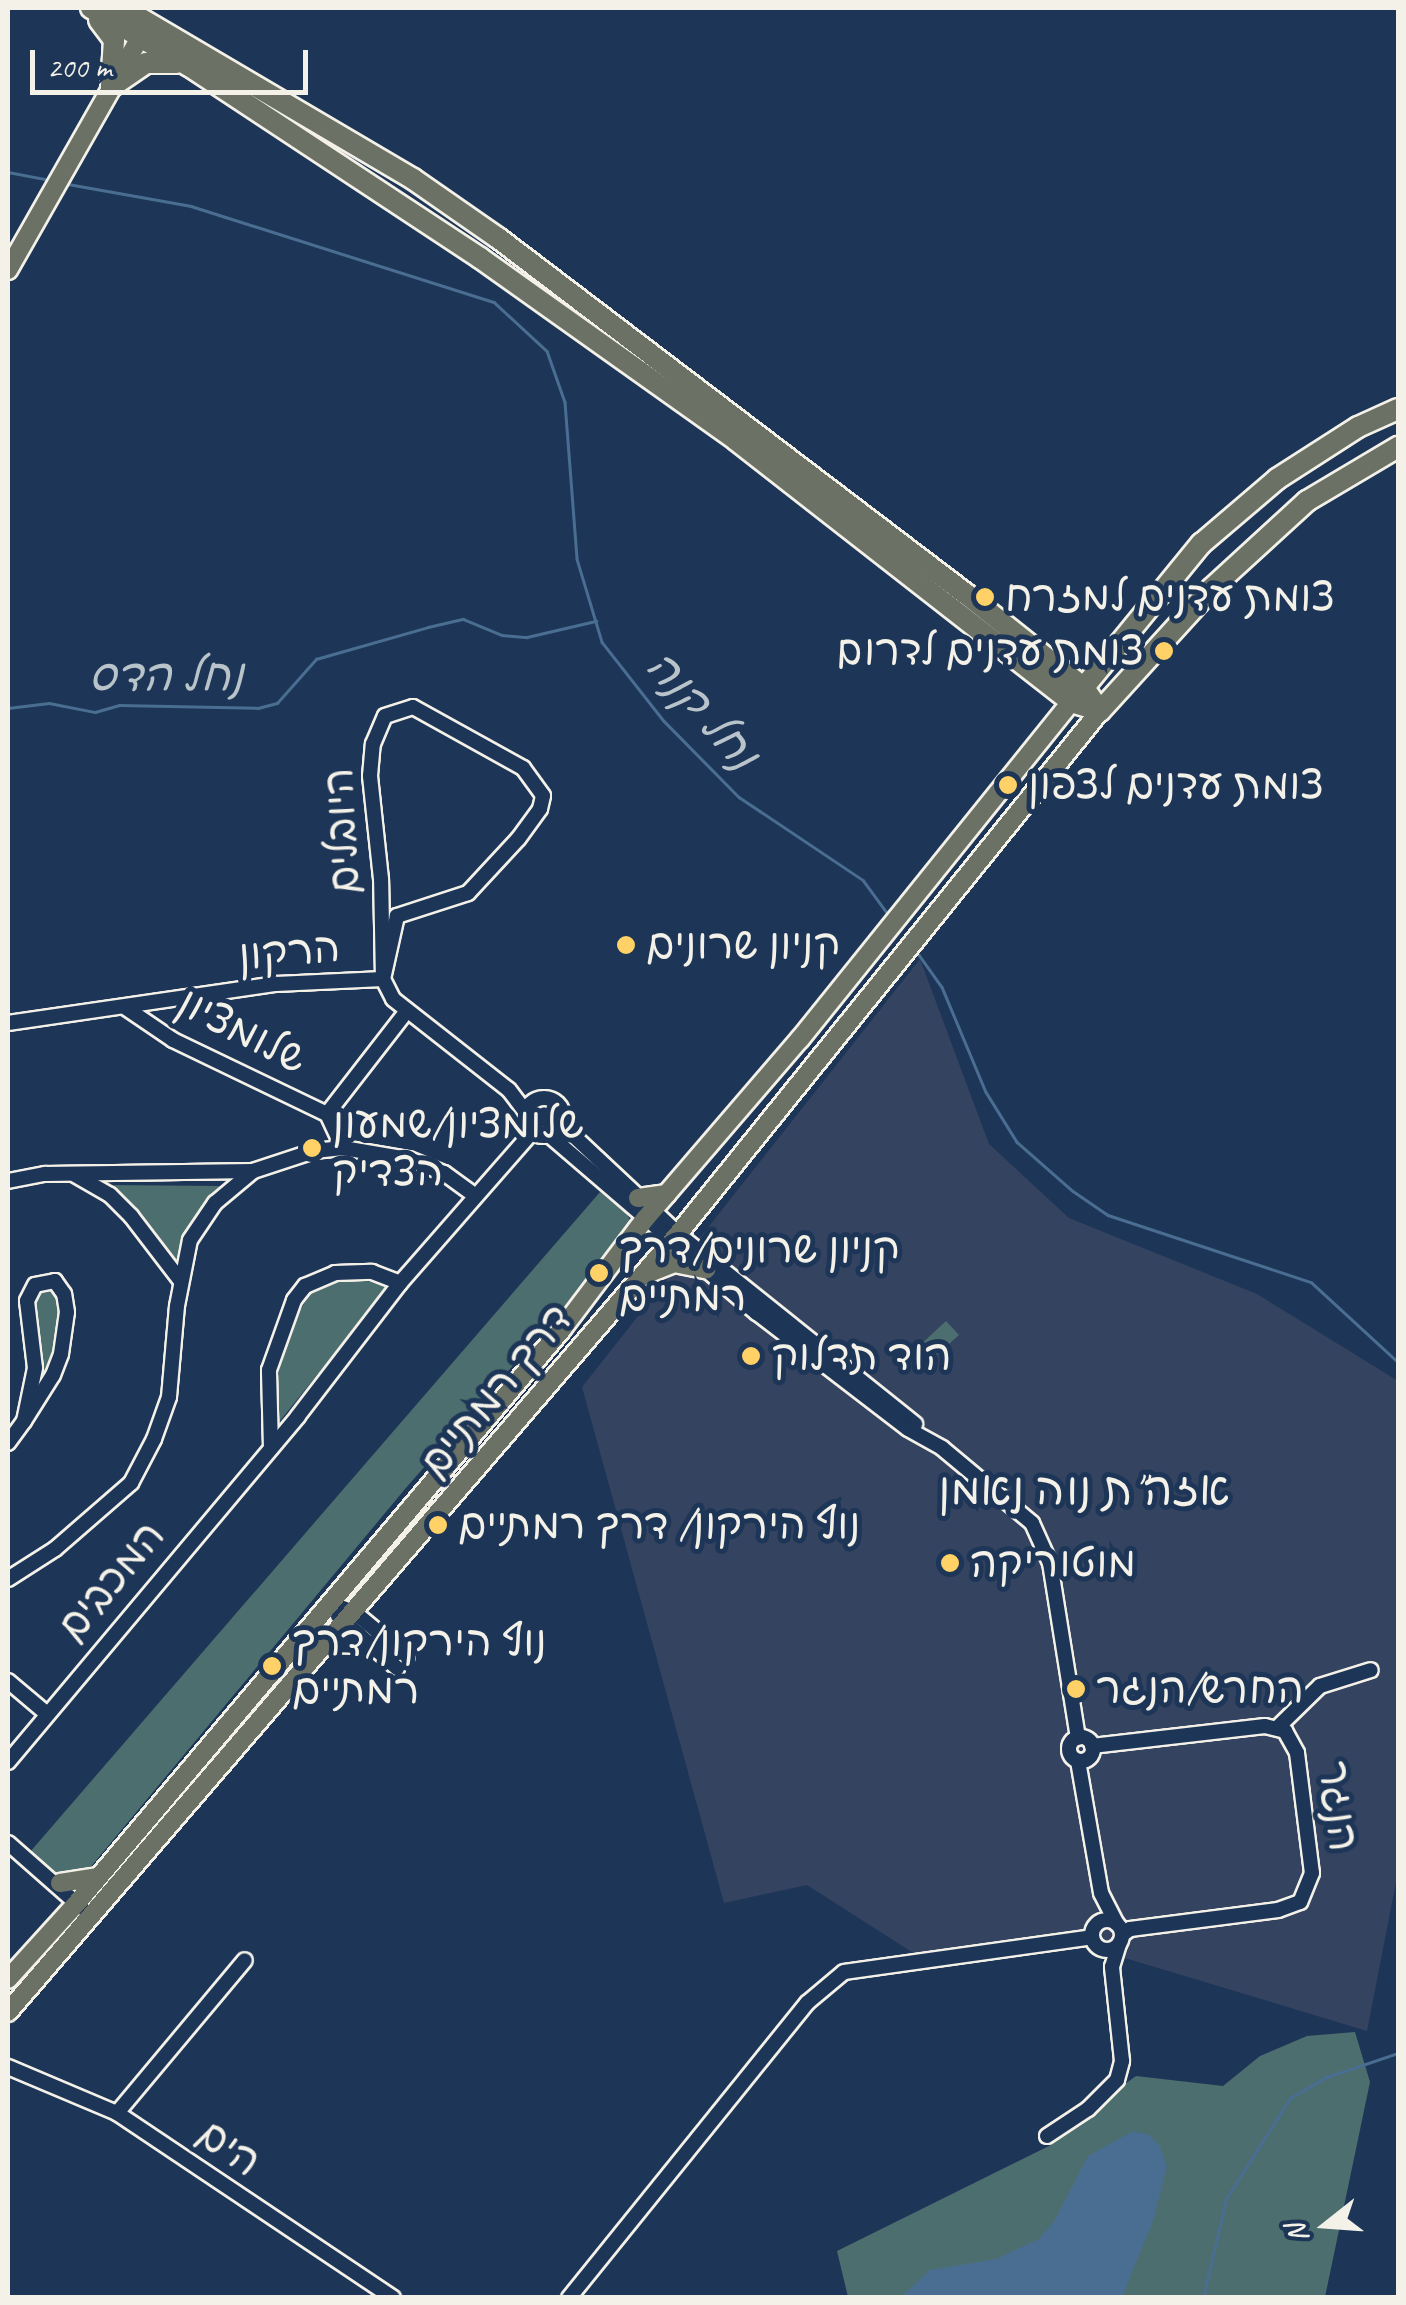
<!DOCTYPE html>
<meta charset="utf-8">
<style>
body{margin:0}
#map{position:relative;width:1406px;height:2305px;overflow:hidden;background:#1d3557;font-family:Caveat,"Playpen Sans Hebrew",sans-serif}
div>[style]{position:absolute}
[style*='--x']{left:calc(var(--x)*1px);top:calc(var(--y)*1px);width:calc(var(--w)*1px);rotate:calc(var(--a)*1deg)}
.built>*{inset:0;background:#344360}
.green>*{inset:0;background:#4d6e6e}
.water>*{inset:0;background:#4a6e91}
.stream>*{height:2.5px;margin:-1.25px;padding:0 1.25px;transform-origin:1.25px;border-radius:1.25px;background:#4a6e91}
.roads{filter:drop-shadow(2px 0 #f4f1e8) drop-shadow(-2px 0 #f4f1e8) drop-shadow(0 2px #f4f1e8) drop-shadow(0 -2px #f4f1e8)}
.minor>*{height:14px;margin:-7px;padding:0 7px;transform-origin:7px;border-radius:7px;background:#1d3557}
.minor>.ring{margin:-7px;padding:0;box-sizing:content-box;background:none;border:14px solid #1d3557;border-radius:50%}
.major>*{height:18px;margin:-9px;padding:0 9px;transform-origin:9px;border-radius:9px;background:#6b7165}
.highway>*{height:20px;margin:-10px;padding:0 10px;transform-origin:10px;border-radius:10px;background:#6b7165}
.dots>*{width:28px;height:28px;translate:-50% -50%;box-sizing:border-box;border:5px solid #1d3557;border-radius:50%}
span{translate:-50% -50%;white-space:nowrap;text-align:center;line-height:1.15;-webkit-text-stroke:10px #1d3557;paint-order:stroke}
.poi-label{font-size:42px;color:#f4f1e8}
.left{translate:0 -50%;text-align:left}
.right{translate:-100% -50%;text-align:right}
.street-label{font-size:42px;color:#f4f1e8}
.water-label{font-size:45px;color:#b8c3ca;font-style:italic}
.neighbourhood-label{font-size:45px;color:#f4f1e8}
.frame{position:absolute;inset:0;border:10px solid #f4f1e8;pointer-events:none}
.north{position:absolute;left:1276px;top:2175px;width:100px;height:100px;-webkit-text-stroke:8px #1d3557;paint-order:stroke;rotate:253deg;font-size:28px;font-weight:700;line-height:40px;text-align:center;color:#f4f1e8}
.north::after{content:'';display:block;margin:auto;width:35px;height:45px;background:#f4f1e8;clip-path:polygon(50% 0,100% 100%,50% 72%,0 100%)}
.scale{position:absolute;left:30px;top:50px;width:278px;height:45px;box-sizing:border-box;border:5px solid #f4f1e8;border-top:0;padding-left:12px;font-size:30px;line-height:35px;white-space:nowrap;color:#f4f1e8;-webkit-text-stroke:8px #1d3557;paint-order:stroke}
</style>
<div id="map">
<div class="built">
<div style="clip-path:polygon(920px 959px,989px 1144px,1069px 1218px,1257px 1294px,1398px 1381px,1398px 1872px,1367px 2031px,1075px 1943px,932px 1965px,807px 1885px,724px 1903px,582px 1387px)"></div>
</div>
<div class="green">
<div style="clip-path:polygon(109px 1185px,220px 1186px,190px 1227px,176px 1265px,134px 1207px)"></div>
<div style="clip-path:polygon(600px 1192px,626px 1212px,631px 1222px,629px 1233px,405px 1489px,74px 1887px,30px 1852px)"></div>
<div style="clip-path:polygon(341px 1280px,364px 1280px,388px 1287px,279px 1422px,276px 1388px,285px 1337px,310px 1293px)"></div>
<div style="clip-path:polygon(51px 1287px,60px 1307px,57px 1347px,38px 1389px,41px 1348px,34px 1299px,40px 1288px)"></div>
<div style="clip-path:polygon(946px 1321px,959px 1335px,930px 1361px,917px 1348px)"></div>
<div style="clip-path:polygon(1355px 2032px,1370px 2082px,1325px 2297px,848px 2297px,837px 2251px,1051px 2145px,1049px 2139px,1136px 2076px,1223px 2086px,1260px 2056px,1307px 2036px)"></div>
</div>
<div class="water">
<div style="clip-path:polygon(1133px 2131px,1149px 2135px,1160px 2146px,1167px 2167px,1153px 2221px,1122px 2297px,901px 2297px,930px 2270px,996px 2259px,1039px 2239px,1054px 2221px,1088px 2156px)"></div>
</div>
<div class="stream">
<div style="--x:8;--y:172;--w:43;--a:10.8"></div>
<div style="--x:68;--y:184;--w:125;--a:10.1"></div>
<div style="--x:191;--y:206;--w:318;--a:17.6"></div>
<div style="--x:494;--y:302;--w:72;--a:42.8"></div>
<div style="--x:547;--y:351;--w:54;--a:70.6"></div>
<div style="--x:565;--y:402;--w:157;--a:85.6"></div>
<div style="--x:577;--y:559;--w:87;--a:73.2"></div>
<div style="--x:602;--y:642;--w:100;--a:51.9"></div>
<div style="--x:664;--y:721;--w:107;--a:45.4"></div>
<div style="--x:739;--y:797;--w:149;--a:33.8"></div>
<div style="--x:863;--y:880;--w:42;--a:53.7"></div>
<div style="--x:8;--y:708;--w:41;--a:-7"></div>
<div style="--x:49;--y:703;--w:47;--a:11.1"></div>
<div style="--x:95;--y:712;--w:25;--a:-16"></div>
<div style="--x:119;--y:705;--w:139;--a:1.2"></div>
<div style="--x:258;--y:708;--w:20;--a:-15"></div>
<div style="--x:277;--y:703;--w:59;--a:-48.4"></div>
<div style="--x:316;--y:659;--w:116;--a:-15.9"></div>
<div style="--x:428;--y:627;--w:36;--a:-13"></div>
<div style="--x:463;--y:619;--w:42;--a:22.3"></div>
<div style="--x:502;--y:635;--w:25;--a:5"></div>
<div style="--x:527;--y:637;--w:71;--a:-13.1"></div>
<div style="--x:917;--y:952;--w:43;--a:54.5"></div>
<div style="--x:942;--y:987;--w:114;--a:67.3"></div>
<div style="--x:986;--y:1092;--w:59;--a:58.2"></div>
<div style="--x:1017;--y:1142;--w:74;--a:41.2"></div>
<div style="--x:1073;--y:1191;--w:42;--a:34.4"></div>
<div style="--x:1108;--y:1215;--w:214;--a:18.3"></div>
<div style="--x:1311;--y:1282;--w:118;--a:42.6"></div>
<div style="--x:1203;--y:2298;--w:102;--a:-76.9"></div>
<div style="--x:1226;--y:2199;--w:120;--a:-57.6"></div>
<div style="--x:1290;--y:2098;--w:39;--a:-30"></div>
<div style="--x:1324;--y:2078;--w:78;--a:-18.7"></div>
</div>
<div class="roads">
<div class="minor">
<div style="--x:413;--y:707;--w:126;--a:29"></div>
<div style="--x:523;--y:768;--w:34;--a:54"></div>
<div style="--x:543;--y:796;--w:13;--a:103"></div>
<div style="--x:540;--y:809;--w:37;--a:126"></div>
<div style="--x:518;--y:839;--w:74;--a:132.8"></div>
<div style="--x:468;--y:893;--w:75;--a:162.1"></div>
<div style="--x:397;--y:916;--w:65;--a:102.5"></div>
<div style="--x:383;--y:979;--w:100;--a:-91.1"></div>
<div style="--x:381;--y:879;--w:104;--a:-96.1"></div>
<div style="--x:370;--y:776;--w:32;--a:-85"></div>
<div style="--x:373;--y:744;--w:30;--a:-67"></div>
<div style="--x:385;--y:716;--w:29;--a:-18"></div>
<div style="--x:126;--y:1008;--w:57;--a:34.2"></div>
<div style="--x:173;--y:1040;--w:171;--a:25.7"></div>
<div style="--x:8;--y:1023;--w:271;--a:-8.3"></div>
<div style="--x:276;--y:984;--w:107;--a:-2.7"></div>
<div style="--x:383;--y:979;--w:22;--a:63"></div>
<div style="--x:393;--y:999;--w:147;--a:38.1"></div>
<div style="--x:509;--y:1090;--w:26;--a:53"></div>
<div class="ring" style="left:525px;top:1098px;width:24px;height:24px"></div>
<div style="--x:561;--y:1124;--w:161;--a:43.2"></div>
<div style="--x:678;--y:1234;--w:304;--a:38.7"></div>
<div style="--x:549;--y:1135;--w:274;--a:40.6"></div>
<div style="--x:757;--y:1313;--w:190;--a:37.5"></div>
<div style="--x:908;--y:1429;--w:39;--a:29"></div>
<div style="--x:942;--y:1448;--w:117;--a:39.8"></div>
<div style="--x:1032;--y:1523;--w:44;--a:65.8"></div>
<div style="--x:1050;--y:1563;--w:177;--a:80.9"></div>
<div style="--x:343;--y:1148;--w:38;--a:-115"></div>
<div style="--x:327;--y:1114;--w:130;--a:-52.2"></div>
<div style="--x:75;--y:1175;--w:40;--a:29.7"></div>
<div style="--x:110;--y:1195;--w:30;--a:45"></div>
<div style="--x:131;--y:1216;--w:81;--a:52.6"></div>
<div style="--x:8;--y:1181;--w:38;--a:-11"></div>
<div style="--x:45;--y:1174;--w:208;--a:-0.8"></div>
<div style="--x:253;--y:1171;--w:64;--a:-18.2"></div>
<div style="--x:314;--y:1151;--w:29;--a:-6"></div>
<div style="--x:343;--y:1148;--w:67;--a:9.5"></div>
<div style="--x:409;--y:1159;--w:38;--a:22"></div>
<div style="--x:444;--y:1173;--w:37;--a:36"></div>
<div style="--x:8;--y:1443;--w:27;--a:-54"></div>
<div style="--x:24;--y:1421;--w:54;--a:-57.8"></div>
<div style="--x:53;--y:1375;--w:22;--a:-69"></div>
<div style="--x:61;--y:1354;--w:42;--a:-81.9"></div>
<div style="--x:67;--y:1312;--w:18;--a:-99"></div>
<div style="--x:64;--y:1294;--w:16;--a:-125"></div>
<div style="--x:55;--y:1281;--w:20;--a:169"></div>
<div style="--x:35;--y:1285;--w:18;--a:117"></div>
<div style="--x:27;--y:1301;--w:67;--a:83.2"></div>
<div style="--x:35;--y:1368;--w:54;--a:101.7"></div>
<div style="--x:271;--y:1448;--w:78;--a:-91.5"></div>
<div style="--x:269;--y:1370;--w:74;--a:-70.3"></div>
<div style="--x:294;--y:1300;--w:18;--a:-52"></div>
<div style="--x:305;--y:1286;--w:33;--a:-23"></div>
<div style="--x:335;--y:1273;--w:37;--a:-2"></div>
<div style="--x:372;--y:1272;--w:30;--a:21"></div>
<div style="--x:8;--y:1579;--w:56;--a:-32.6"></div>
<div style="--x:55;--y:1549;--w:101;--a:-41"></div>
<div style="--x:131;--y:1483;--w:50;--a:-62.4"></div>
<div style="--x:154;--y:1439;--w:45;--a:-70.3"></div>
<div style="--x:169;--y:1397;--w:91;--a:-85"></div>
<div style="--x:177;--y:1306;--w:67;--a:-78.9"></div>
<div style="--x:190;--y:1240;--w:45;--a:-56"></div>
<div style="--x:215;--y:1203;--w:50;--a:-40.1"></div>
<div style="--x:330;--y:1603;--w:26;--a:21"></div>
<div style="--x:354;--y:1612;--w:69;--a:39.7"></div>
<div style="--x:338;--y:1616;--w:79;--a:41.4"></div>
<div style="--x:318;--y:1651;--w:17;--a:-21"></div>
<div style="--x:334;--y:1645;--w:36;--a:2"></div>
<div style="--x:8;--y:1681;--w:51;--a:40.2"></div>
<div style="--x:1277;--y:1728;--w:60;--a:-44.3"></div>
<div style="--x:1320;--y:1686;--w:53;--a:-17.4"></div>
<div class="ring" style="left:1069px;top:1737px;width:10px;height:10px"></div>
<div style="--x:1092;--y:1746;--w:174;--a:-6.6"></div>
<div style="--x:1265;--y:1726;--w:21;--a:14"></div>
<div style="--x:1285;--y:1731;--w:25;--a:61"></div>
<div style="--x:1297;--y:1753;--w:121;--a:82.9"></div>
<div style="--x:1312;--y:1873;--w:31;--a:112"></div>
<div style="--x:1300;--y:1902;--w:23;--a:160"></div>
<div style="--x:1278;--y:1910;--w:149;--a:172.7"></div>
<div style="--x:1130;--y:1929;--w:10;--a:143"></div>
<div style="--x:1078;--y:1761;--w:134;--a:80.1"></div>
<div style="--x:1101;--y:1893;--w:35;--a:63"></div>
<div style="--x:8;--y:1762;--w:451;--a:-50"></div>
<div style="--x:298;--y:1416;--w:168;--a:-52.5"></div>
<div style="--x:400;--y:1283;--w:201;--a:-48.8"></div>
<div style="--x:8;--y:1843;--w:98;--a:41.3"></div>
<div class="ring" style="left:1092px;top:1920px;width:16px;height:16px"></div>
<div style="--x:8;--y:2067;--w:118;--a:22.9"></div>
<div style="--x:117;--y:2113;--w:332;--a:33.8"></div>
<div style="--x:117;--y:2113;--w:199;--a:-50.1"></div>
<div style="--x:1047;--y:2136;--w:49;--a:-33.4"></div>
<div style="--x:1088;--y:2109;--w:41;--a:-45"></div>
<div style="--x:1117;--y:2080;--w:20;--a:-75"></div>
<div style="--x:1122;--y:2061;--w:95;--a:-96.1"></div>
<div style="--x:1112;--y:1967;--w:24;--a:-73"></div>
<div style="--x:569;--y:2298;--w:379;--a:-51.1"></div>
<div style="--x:807;--y:2003;--w:48;--a:-40"></div>
<div style="--x:844;--y:1972;--w:250;--a:-8"></div>
</div>
<div class="major">
<div style="--x:8;--y:270;--w:279;--a:-60.4"></div>
<div style="--x:638;--y:1198;--w:29;--a:-8"></div>
<div style="--x:647;--y:1274;--w:29;--a:-22"></div>
<div style="--x:674;--y:1263;--w:33;--a:11"></div>
<div style="--x:60;--y:1883;--w:39;--a:-9"></div>
<div style="--x:8;--y:1979;--w:101;--a:-47.8"></div>
<div style="--x:76;--y:1904;--w:753;--a:-49.79"></div>
<div style="--x:562;--y:1329;--w:138;--a:-53"></div>
<div style="--x:645;--y:1219;--w:238;--a:-49.3"></div>
<div style="--x:800;--y:1039;--w:432;--a:-51.2"></div>
<div style="--x:8;--y:2012;--w:1027;--a:-49.27"></div>
<div style="--x:678;--y:1234;--w:672;--a:-51.1"></div>
</div>
<div class="highway">
<div style="--x:91;--y:8;--w:114;--a:30.6"></div>
<div style="--x:189;--y:66;--w:349;--a:33.4"></div>
<div style="--x:480;--y:258;--w:314;--a:35.4"></div>
<div style="--x:736;--y:440;--w:425;--a:38"></div>
<div style="--x:1071;--y:702;--w:30;--a:17"></div>
<div style="--x:123;--y:8;--w:337;--a:30.5"></div>
<div style="--x:413;--y:179;--w:103;--a:34.8"></div>
<div style="--x:498;--y:238;--w:588;--a:37.26"></div>
<div style="--x:966;--y:594;--w:151;--a:38.5"></div>
<div style="--x:1084;--y:688;--w:28;--a:55"></div>
<div style="--x:99;--y:20;--w:25;--a:53"></div>
<div style="--x:114;--y:40;--w:47;--a:93.7"></div>
<div style="--x:111;--y:87;--w:42;--a:-34.4"></div>
<div style="--x:146;--y:63;--w:31;--a:0"></div>
<div style="--x:1076;--y:697;--w:198;--a:-50.8"></div>
<div style="--x:1201;--y:544;--w:100;--a:-40.5"></div>
<div style="--x:1277;--y:479;--w:96;--a:-32.7"></div>
<div style="--x:1358;--y:427;--w:44;--a:-24.2"></div>
<div style="--x:1100;--y:711;--w:166;--a:-47.7"></div>
<div style="--x:1212;--y:588;--w:129;--a:-42.5"></div>
<div style="--x:1307;--y:501;--w:106;--a:-30.7"></div>
</div>
</div>
<div class="dots">
<div style="left:985px;top:597px;background:#ffd166"></div>
<div style="left:1164px;top:651px;background:#ffd166"></div>
<div style="left:1008px;top:785px;background:#ffd166"></div>
<div style="left:626px;top:945px;background:#ffd166"></div>
<div style="left:312px;top:1148px;background:#ffd166"></div>
<div style="left:599px;top:1273px;background:#ffd166"></div>
<div style="left:751px;top:1356px;background:#ffd166"></div>
<div style="left:438px;top:1525px;background:#ffd166"></div>
<div style="left:950px;top:1563px;background:#ffd166"></div>
<div style="left:272px;top:1666px;background:#ffd166"></div>
<div style="left:1076px;top:1689px;background:#ffd166"></div>
</div>
<div class="poi-label">
<span class="left" style="left:1005px;top:597px">צומת עדנים למזרח</span>
<span class="right" style="left:1144px;top:651px">צומת עדנים לדרום</span>
<span class="left" style="left:1028px;top:785px">צומת עדנים לצפון</span>
<span class="left" style="left:646px;top:945px">קניון שרונים</span>
<span class="left" style="left:332px;top:1148px">שלומציון/שמעון<br>הצדיק</span>
<span class="left" style="left:619px;top:1273px">קניון שרונים/דרך<br>רמתיים</span>
<span class="left" style="left:771px;top:1356px">הוד תדלוק</span>
<span class="left" style="left:458px;top:1525px">נוף הירקון/ דרך רמתיים</span>
<span class="left" style="left:970px;top:1563px">מוטוריקה</span>
<span class="left" style="left:292px;top:1666px">נוף הירקון/דרך<br>רמתיים</span>
<span class="left" style="left:1096px;top:1689px">החרש/הנגר</span>
</div>
<div class="street-label">
<span style="left:342px;top:831px;rotate:-93deg">היובלים</span>
<span style="left:289px;top:952px;rotate:-5deg">הרקון</span>
<span style="left:242px;top:1031px;rotate:27deg">שלומציון</span>
<span style="left:496px;top:1391px;rotate:-50deg">דרך רמתיים</span>
<span style="left:111px;top:1581px;rotate:-50deg">המכבים</span>
<span style="left:1338px;top:1806px;rotate:83deg">הנגר</span>
<span style="left:229px;top:2148px;rotate:35deg">הים</span>
</div>
<div class="water-label">
<span style="left:166px;top:676px">נחל הדס</span>
<span style="left:702px;top:710px;rotate:48deg">נחל קנה</span>
</div>
<div class="neighbourhood-label">
<span style="left:1084px;top:1490px">אזה"ת נוה נאמן</span>
</div>
<div class="frame"></div>
<div class="north">N</div>
<div class="scale">200 m</div>
</div>
